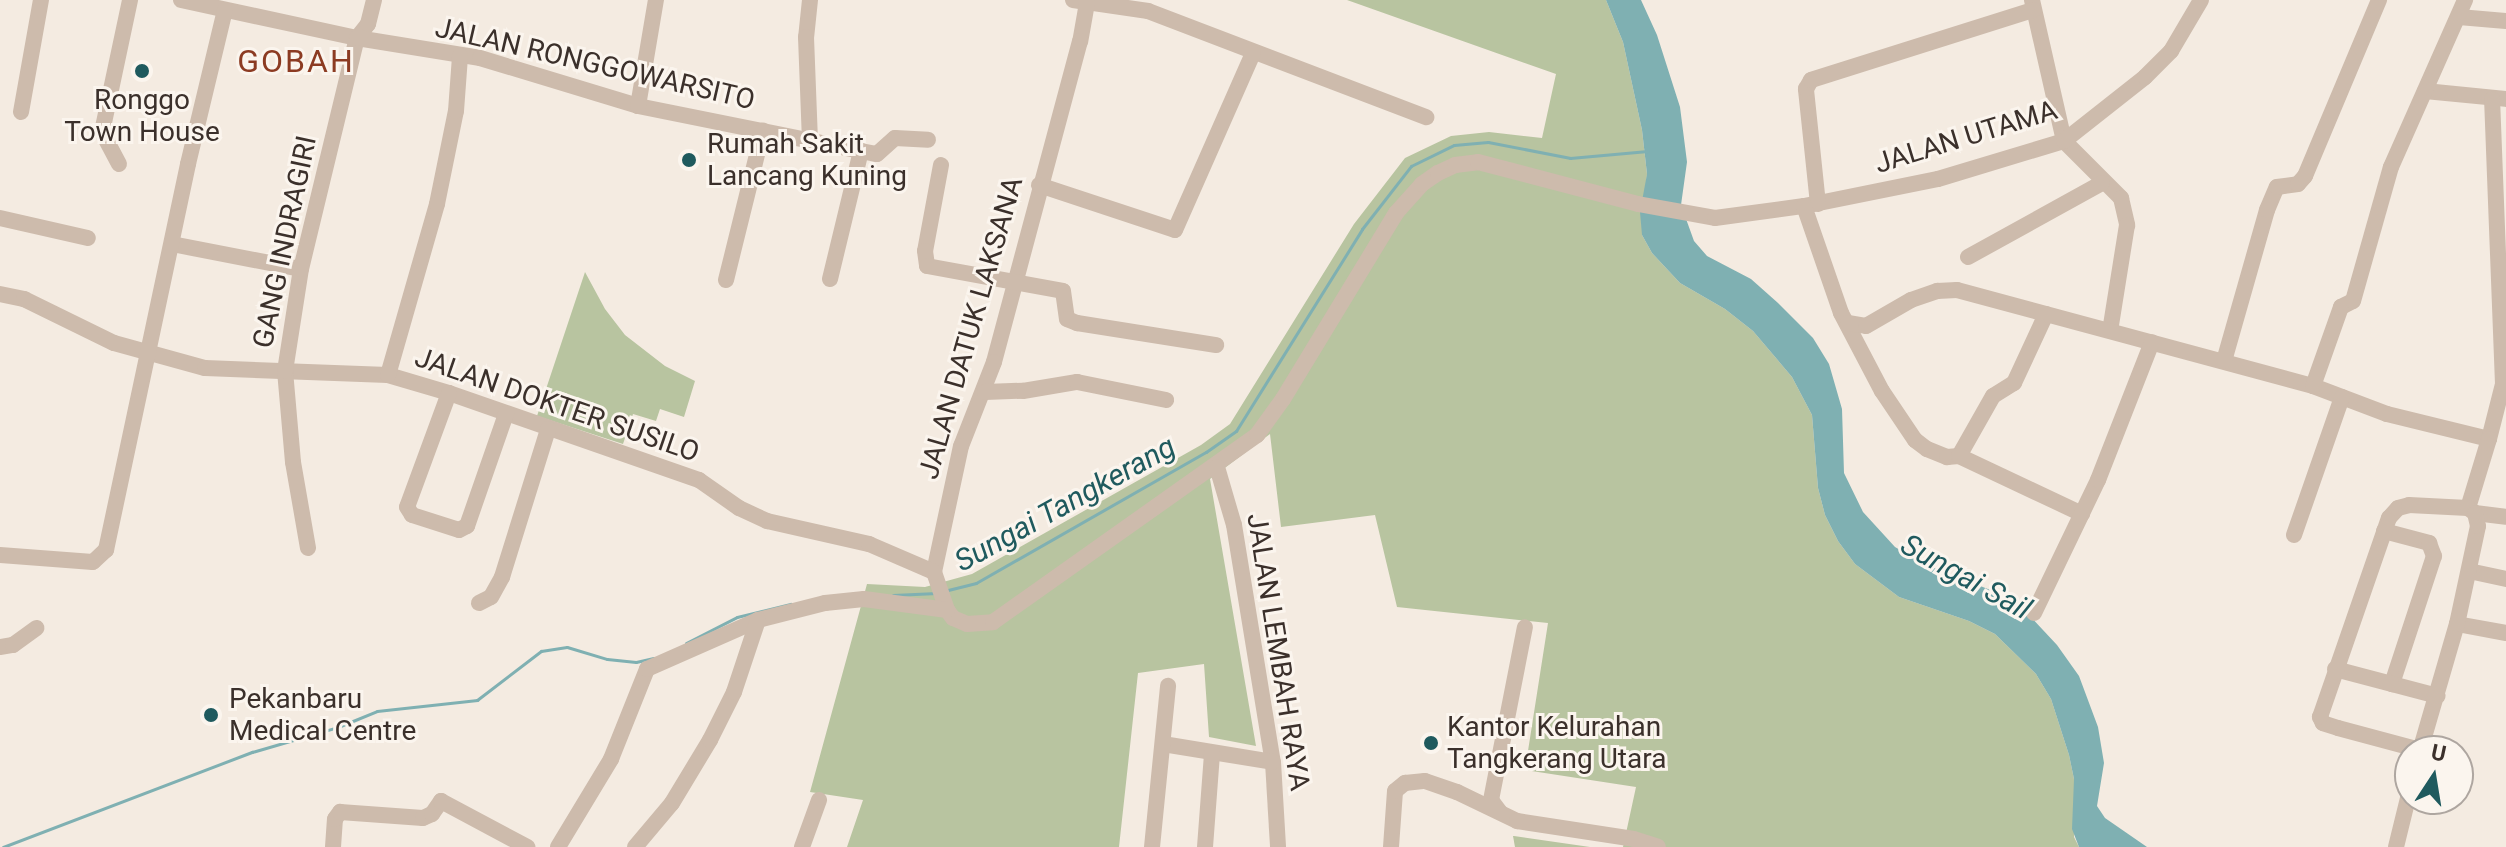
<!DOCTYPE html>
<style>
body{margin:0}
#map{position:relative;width:2506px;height:847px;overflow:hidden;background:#f4ebe1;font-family:Roboto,sans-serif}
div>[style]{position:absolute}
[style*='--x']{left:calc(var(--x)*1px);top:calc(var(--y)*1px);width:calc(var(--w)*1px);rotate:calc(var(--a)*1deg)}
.green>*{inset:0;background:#b8c4a0}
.water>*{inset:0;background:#7fb0b2}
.stream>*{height:3px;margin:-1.5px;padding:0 1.5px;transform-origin:1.5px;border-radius:1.5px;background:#7fb0b2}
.minor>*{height:16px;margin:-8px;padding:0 8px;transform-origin:8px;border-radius:8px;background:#cdbbac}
.dots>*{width:22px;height:22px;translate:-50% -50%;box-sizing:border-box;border:4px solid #fbf5ee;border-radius:50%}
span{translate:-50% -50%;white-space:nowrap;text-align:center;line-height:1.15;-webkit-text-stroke:6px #fbf5ee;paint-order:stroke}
.street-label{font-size:28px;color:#3b302b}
.poi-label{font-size:28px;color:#3b302b}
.left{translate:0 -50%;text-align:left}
.water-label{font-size:30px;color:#1f5a5e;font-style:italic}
.quarter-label{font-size:32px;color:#8c3b22;letter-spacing:2px}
.north{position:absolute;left:2394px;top:735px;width:80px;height:80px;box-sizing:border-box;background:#fbf5ee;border:2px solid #aea6a0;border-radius:50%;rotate:12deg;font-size:22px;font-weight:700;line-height:32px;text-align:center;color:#3b302b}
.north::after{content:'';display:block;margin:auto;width:28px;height:36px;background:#1f5a5e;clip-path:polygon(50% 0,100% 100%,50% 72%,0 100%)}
</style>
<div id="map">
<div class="green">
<div style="clip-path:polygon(1347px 0,1606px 0,1623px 42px,1642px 130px,1647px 174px,1642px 235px,1652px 253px,1680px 283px,1725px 309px,1753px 331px,1792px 377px,1812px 415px,1818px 488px,1825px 515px,1838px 541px,1855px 564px,1899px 597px,1969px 621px,1995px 634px,2036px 674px,2051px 699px,2069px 755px,2074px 779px,2074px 837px,2079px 847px,1623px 847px,1636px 787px,1525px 770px,1548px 623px,1397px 607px,1375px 515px,1281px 527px,1270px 434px,1210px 479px,1256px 746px,1209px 737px,1204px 664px,1138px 673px,1119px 847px,847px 847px,863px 800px,810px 792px,867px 584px,925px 587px,972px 574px,1201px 445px,1230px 424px,1354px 224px,1405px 158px,1451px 136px,1489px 132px,1542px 138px,1556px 74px)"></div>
<div style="clip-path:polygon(585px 272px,605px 309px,625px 335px,665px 366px,695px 381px,684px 417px,660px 409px,656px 421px,633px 414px,623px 444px,537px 416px)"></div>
<div style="clip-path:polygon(1513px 836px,1514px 836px,1590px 847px,1515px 847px)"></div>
</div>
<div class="water">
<div style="clip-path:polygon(1606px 0,1641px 0,1657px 35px,1680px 107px,1687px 162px,1681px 205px,1694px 241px,1707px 256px,1751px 279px,1778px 303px,1813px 338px,1829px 364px,1842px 409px,1844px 473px,1863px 512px,1895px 547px,1922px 563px,1998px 593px,2030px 616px,2057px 645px,2079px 676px,2098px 727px,2104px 763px,2097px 806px,2105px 818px,2147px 847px,2079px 847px,2072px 829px,2074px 779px,2069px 755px,2051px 699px,2036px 674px,1995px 634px,1969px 621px,1899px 597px,1855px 564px,1838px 541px,1825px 515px,1818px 488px,1812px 415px,1792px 377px,1753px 331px,1725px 309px,1680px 283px,1652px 253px,1642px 235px,1640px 212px,1647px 174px,1642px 130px,1623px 42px)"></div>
</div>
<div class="stream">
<div style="--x:948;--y:590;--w:29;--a:-14"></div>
<div style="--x:976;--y:583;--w:265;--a:-29.7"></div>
<div style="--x:1206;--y:452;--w:37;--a:-35"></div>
<div style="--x:1236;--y:431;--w:238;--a:-58"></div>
<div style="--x:1362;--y:229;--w:80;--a:-52.1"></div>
<div style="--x:1411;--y:166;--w:48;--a:-26"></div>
<div style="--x:1454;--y:145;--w:34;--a:-5"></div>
<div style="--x:1488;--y:142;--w:84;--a:11"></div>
<div style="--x:1570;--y:158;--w:78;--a:-5.1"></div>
<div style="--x:893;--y:595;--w:44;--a:-2.6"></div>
<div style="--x:686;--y:643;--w:57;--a:-27"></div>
<div style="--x:737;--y:617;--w:55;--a:-13.8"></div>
<div style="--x:3;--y:847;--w:267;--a:-20.9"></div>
<div style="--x:252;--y:752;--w:90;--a:-16.2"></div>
<div style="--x:338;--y:727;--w:42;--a:-22.3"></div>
<div style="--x:377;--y:711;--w:101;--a:-6.3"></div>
<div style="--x:477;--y:700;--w:81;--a:-37.4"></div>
<div style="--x:541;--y:651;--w:26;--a:-9"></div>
<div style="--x:567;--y:647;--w:42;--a:16.7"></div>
<div style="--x:607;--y:659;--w:29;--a:6"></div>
<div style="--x:636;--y:662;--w:18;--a:-13"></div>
</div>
<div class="minor">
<div style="--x:181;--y:0;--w:180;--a:12.2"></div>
<div style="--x:357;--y:38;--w:125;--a:9.2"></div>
<div style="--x:480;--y:58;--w:165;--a:16.9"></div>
<div style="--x:638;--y:106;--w:227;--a:11.4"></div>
<div style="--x:861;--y:151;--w:16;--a:11"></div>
<div style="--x:877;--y:154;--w:24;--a:-42"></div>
<div style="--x:895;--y:138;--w:33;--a:3"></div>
<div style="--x:810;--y:0;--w:37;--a:96"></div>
<div style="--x:806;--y:37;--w:102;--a:87.8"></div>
<div style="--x:1073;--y:0;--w:76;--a:8.3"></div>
<div style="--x:1148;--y:11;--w:298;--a:20.9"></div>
<div style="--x:2032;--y:0;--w:145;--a:77.2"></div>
<div style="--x:2064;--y:141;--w:81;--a:45"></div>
<div style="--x:2121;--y:198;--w:28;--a:77"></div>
<div style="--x:2127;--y:225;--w:107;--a:99.1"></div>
<div style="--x:1087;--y:3;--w:39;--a:100"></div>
<div style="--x:1080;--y:41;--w:332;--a:105"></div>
<div style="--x:994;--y:362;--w:90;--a:111.4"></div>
<div style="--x:961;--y:446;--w:129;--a:102.1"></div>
<div style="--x:934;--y:572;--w:40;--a:71.1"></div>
<div style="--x:947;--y:610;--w:10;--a:53"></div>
<div style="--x:953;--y:618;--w:15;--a:23"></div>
<div style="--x:967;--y:624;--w:26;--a:-4"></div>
<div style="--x:993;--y:622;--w:324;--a:-35.3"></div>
<div style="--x:1257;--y:435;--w:44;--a:-54.2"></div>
<div style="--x:1283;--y:399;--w:218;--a:-58.7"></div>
<div style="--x:1396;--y:213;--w:39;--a:-48"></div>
<div style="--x:1422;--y:184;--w:19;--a:-35"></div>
<div style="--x:1438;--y:173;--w:19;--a:-25"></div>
<div style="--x:1455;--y:165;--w:23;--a:-7"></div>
<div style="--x:1478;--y:162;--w:165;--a:14.7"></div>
<div style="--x:1638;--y:204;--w:78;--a:10.3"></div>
<div style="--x:1715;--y:218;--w:90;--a:-7.7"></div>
<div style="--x:1804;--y:206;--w:137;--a:-11.4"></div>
<div style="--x:1938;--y:179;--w:132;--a:-16.8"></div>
<div style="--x:2064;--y:141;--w:103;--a:-38.3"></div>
<div style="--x:2145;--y:77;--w:37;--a:-45"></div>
<div style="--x:2171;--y:51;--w:59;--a:-59.5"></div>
<div style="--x:2459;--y:17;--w:47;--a:4.9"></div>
<div style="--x:2425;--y:91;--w:81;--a:5.6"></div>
<div style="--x:638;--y:106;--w:108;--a:-80.4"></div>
<div style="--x:21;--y:112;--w:114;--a:-79.9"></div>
<div style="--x:119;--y:164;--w:36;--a:-118"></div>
<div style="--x:102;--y:132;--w:135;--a:-78"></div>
<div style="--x:941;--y:165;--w:87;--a:100.5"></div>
<div style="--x:925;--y:251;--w:15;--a:82"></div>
<div style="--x:927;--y:266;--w:138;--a:10.4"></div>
<div style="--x:1063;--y:291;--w:28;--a:82"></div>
<div style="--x:1067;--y:319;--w:11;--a:22"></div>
<div style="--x:1077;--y:323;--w:141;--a:9"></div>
<div style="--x:1039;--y:185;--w:143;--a:18.3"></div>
<div style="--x:1175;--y:230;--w:193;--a:-66.2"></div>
<div style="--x:1818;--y:204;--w:116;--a:-96"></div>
<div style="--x:1806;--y:89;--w:10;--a:-61"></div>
<div style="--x:1811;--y:80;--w:233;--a:-17.5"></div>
<div style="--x:1804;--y:206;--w:113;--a:70.9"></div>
<div style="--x:1841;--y:313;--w:88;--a:62.3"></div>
<div style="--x:1882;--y:391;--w:59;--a:56"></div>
<div style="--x:1915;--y:440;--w:15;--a:37"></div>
<div style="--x:1927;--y:449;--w:22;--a:22"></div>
<div style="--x:1947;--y:457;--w:12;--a:-5"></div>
<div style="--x:1959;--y:456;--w:69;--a:-60.5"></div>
<div style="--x:1993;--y:396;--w:25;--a:-32"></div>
<div style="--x:2014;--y:383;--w:76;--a:-65.1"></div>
<div style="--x:0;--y:218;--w:90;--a:12.8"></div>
<div style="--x:172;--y:244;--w:131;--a:11"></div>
<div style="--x:1968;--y:257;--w:153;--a:-28.9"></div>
<div style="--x:830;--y:279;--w:132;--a:-76.4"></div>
<div style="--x:726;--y:280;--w:154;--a:-76.1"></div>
<div style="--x:0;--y:294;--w:25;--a:12"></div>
<div style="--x:24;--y:299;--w:100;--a:26.1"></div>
<div style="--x:114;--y:343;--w:94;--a:15.4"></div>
<div style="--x:205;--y:368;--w:183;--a:2.2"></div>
<div style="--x:388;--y:375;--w:64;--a:16.4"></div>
<div style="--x:449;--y:393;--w:265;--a:19.2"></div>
<div style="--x:699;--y:480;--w:49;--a:35"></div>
<div style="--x:739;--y:508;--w:31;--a:25"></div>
<div style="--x:767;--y:521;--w:105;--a:12.7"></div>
<div style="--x:869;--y:544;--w:71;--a:23.3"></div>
<div style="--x:1848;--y:323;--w:18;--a:9"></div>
<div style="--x:1866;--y:326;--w:52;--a:-30"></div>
<div style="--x:1911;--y:300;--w:28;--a:-19"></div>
<div style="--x:1937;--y:291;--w:20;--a:-3"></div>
<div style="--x:1957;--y:290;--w:369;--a:15.1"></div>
<div style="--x:2313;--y:386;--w:79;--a:20.7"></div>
<div style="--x:2387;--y:414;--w:105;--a:13.8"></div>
<div style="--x:2489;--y:439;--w:57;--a:-75.7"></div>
<div style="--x:2503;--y:384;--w:285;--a:-92.2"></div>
<div style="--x:2224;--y:361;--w:157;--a:-74.1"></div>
<div style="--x:2267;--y:210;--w:25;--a:-67"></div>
<div style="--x:2277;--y:187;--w:21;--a:-8"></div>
<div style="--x:2298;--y:184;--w:11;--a:-49"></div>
<div style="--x:2305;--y:176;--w:191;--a:-67.2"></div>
<div style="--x:388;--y:375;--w:178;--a:-74"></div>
<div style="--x:437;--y:204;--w:95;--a:-78.5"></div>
<div style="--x:456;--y:111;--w:55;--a:-85.8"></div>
<div style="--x:2313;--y:386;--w:84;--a:-70.5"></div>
<div style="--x:2341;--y:307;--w:13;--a:-27"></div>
<div style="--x:2353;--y:301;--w:139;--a:-74.2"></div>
<div style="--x:2391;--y:167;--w:183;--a:-66.1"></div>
<div style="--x:985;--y:392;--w:38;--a:-2"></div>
<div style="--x:1023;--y:391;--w:55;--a:-9.5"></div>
<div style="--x:1077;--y:382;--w:91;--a:11.4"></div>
<div style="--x:449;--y:393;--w:121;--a:110.2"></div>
<div style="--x:407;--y:507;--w:9;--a:58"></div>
<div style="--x:412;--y:515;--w:49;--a:17.7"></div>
<div style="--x:459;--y:530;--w:9;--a:-27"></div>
<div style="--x:467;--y:526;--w:119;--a:-70.8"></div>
<div style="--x:2489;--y:439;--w:72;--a:106.9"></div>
<div style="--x:2468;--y:508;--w:9;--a:36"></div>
<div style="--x:2475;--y:513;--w:31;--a:7"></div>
<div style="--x:1959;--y:456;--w:136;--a:25.2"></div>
<div style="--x:1217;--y:467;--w:60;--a:73.7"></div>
<div style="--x:1234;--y:525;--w:240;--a:80.7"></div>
<div style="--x:1273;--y:762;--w:85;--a:86.6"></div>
<div style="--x:2384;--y:531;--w:47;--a:14.9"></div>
<div style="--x:2429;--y:543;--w:14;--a:69"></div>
<div style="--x:2434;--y:556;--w:135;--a:108.2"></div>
<div style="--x:2294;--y:535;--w:146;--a:-70.8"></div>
<div style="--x:308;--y:548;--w:87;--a:-99.9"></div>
<div style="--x:293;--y:462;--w:91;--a:-95"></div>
<div style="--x:285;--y:371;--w:103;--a:-81.1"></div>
<div style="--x:301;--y:269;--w:238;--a:-76.4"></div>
<div style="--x:357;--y:38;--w:18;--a:-52"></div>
<div style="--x:368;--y:24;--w:25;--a:-76"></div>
<div style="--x:0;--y:555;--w:93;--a:4.3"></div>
<div style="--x:93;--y:562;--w:18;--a:-43"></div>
<div style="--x:106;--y:550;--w:395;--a:-78"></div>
<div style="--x:188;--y:164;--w:158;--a:-76.5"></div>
<div style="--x:2469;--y:571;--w:38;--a:12"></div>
<div style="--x:479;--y:603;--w:13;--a:-27"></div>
<div style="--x:491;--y:597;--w:23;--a:-61"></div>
<div style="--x:502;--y:577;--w:155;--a:-72.7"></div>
<div style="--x:2034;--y:613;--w:148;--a:-64.3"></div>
<div style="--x:2098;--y:480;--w:148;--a:-68.6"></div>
<div style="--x:2457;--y:624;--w:50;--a:10.4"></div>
<div style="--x:0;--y:647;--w:13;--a:-9"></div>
<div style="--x:13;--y:645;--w:29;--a:-36"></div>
<div style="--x:2335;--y:669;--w:106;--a:14.7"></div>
<div style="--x:1163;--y:744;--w:111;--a:9.3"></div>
<div style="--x:2420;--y:750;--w:85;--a:-165"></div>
<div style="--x:2338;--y:728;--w:16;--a:-162"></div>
<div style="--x:2323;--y:723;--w:7;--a:-117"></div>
<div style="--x:2320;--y:717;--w:211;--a:-70.9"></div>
<div style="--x:2389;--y:518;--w:13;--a:-48"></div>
<div style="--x:2398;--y:508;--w:11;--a:-15"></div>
<div style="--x:2409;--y:505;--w:59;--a:2.9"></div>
<div style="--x:2420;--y:751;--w:132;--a:-73.8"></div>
<div style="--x:2457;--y:624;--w:100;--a:-77.9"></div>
<div style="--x:2478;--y:526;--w:13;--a:-103"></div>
<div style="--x:1500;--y:812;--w:15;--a:-127"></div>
<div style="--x:1491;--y:800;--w:176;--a:-78.9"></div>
<div style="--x:333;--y:847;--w:28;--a:-86"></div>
<div style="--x:335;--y:819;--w:9;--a:-54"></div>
<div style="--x:340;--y:812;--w:83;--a:4.1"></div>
<div style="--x:423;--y:818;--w:10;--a:-24"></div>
<div style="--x:432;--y:814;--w:16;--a:-55"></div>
<div style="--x:441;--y:801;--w:98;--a:28.1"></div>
<div style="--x:558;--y:847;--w:103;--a:-58.9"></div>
<div style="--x:611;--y:759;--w:97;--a:-68.2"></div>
<div style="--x:647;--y:669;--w:121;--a:-23.8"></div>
<div style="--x:758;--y:620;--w:69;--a:-14.2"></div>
<div style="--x:825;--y:603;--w:39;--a:-6"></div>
<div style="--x:864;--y:599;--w:84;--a:7.5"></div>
<div style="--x:635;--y:847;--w:57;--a:-49.9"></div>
<div style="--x:672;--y:803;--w:74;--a:-58.9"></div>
<div style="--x:710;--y:740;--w:54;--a:-63.4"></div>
<div style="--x:734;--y:692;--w:76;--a:-71.6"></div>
<div style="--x:802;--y:847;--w:50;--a:-70.1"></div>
<div style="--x:1152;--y:847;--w:162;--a:-84.3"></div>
<div style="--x:1205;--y:847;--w:94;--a:-85.7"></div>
<div style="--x:1391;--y:847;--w:56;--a:-85.9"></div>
<div style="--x:1395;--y:791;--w:13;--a:-39"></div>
<div style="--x:1405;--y:783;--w:20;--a:-6"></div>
<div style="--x:1425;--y:781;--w:34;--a:19"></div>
<div style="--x:1457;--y:792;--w:67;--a:25.8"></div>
<div style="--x:1517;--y:821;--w:118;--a:8.7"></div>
<div style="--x:1634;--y:839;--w:25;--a:18"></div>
<div style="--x:2396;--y:847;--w:59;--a:-76.2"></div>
</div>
<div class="dots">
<div style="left:142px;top:71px;background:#1f5a5e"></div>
<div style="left:689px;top:160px;background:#1f5a5e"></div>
<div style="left:211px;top:715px;background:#1f5a5e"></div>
<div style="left:1431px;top:743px;background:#1f5a5e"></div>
</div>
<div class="street-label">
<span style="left:595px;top:64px;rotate:13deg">JALAN RONGGOWARSITO</span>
<span style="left:1966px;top:137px;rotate:-17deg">JALAN UTAMA</span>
<span style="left:285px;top:242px;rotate:-78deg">GANG INDRAGIRI</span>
<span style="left:971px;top:328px;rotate:-74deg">JALAN DATUK LAKSANA</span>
<span style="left:557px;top:405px;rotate:19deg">JALAN DOKTER SUSILO</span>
<span style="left:1278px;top:652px;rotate:81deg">JALAN LEMBAH RAYA</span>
</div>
<div class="poi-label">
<span style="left:142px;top:116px">Ronggo<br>Town House</span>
<span class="left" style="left:707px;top:160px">Rumah Sakit<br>Lancang Kuning</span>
<span class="left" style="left:229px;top:715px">Pekanbaru<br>Medical Centre</span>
<span class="left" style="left:1447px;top:743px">Kantor Kelurahan<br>Tangkerang Utara</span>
</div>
<div class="water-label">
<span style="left:1065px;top:504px;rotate:-29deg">Sungai Tangkerang</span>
<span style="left:1966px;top:577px;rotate:29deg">Sungai Sail</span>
</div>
<div class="quarter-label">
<span style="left:296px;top:61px">GOBAH</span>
</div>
<div class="north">U</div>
</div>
